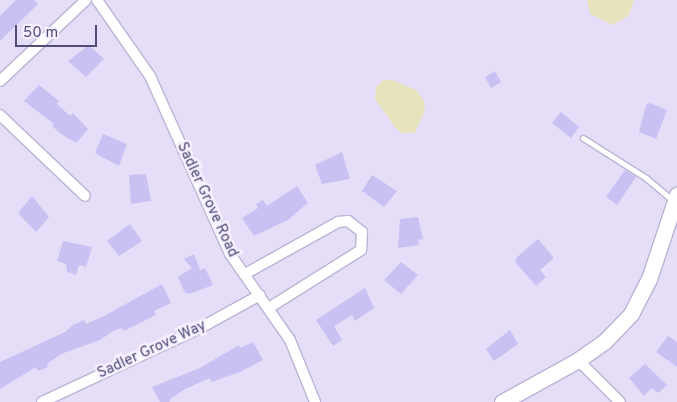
<!DOCTYPE html>
<style>
body{margin:0}
#map{position:relative;width:677px;height:402px;overflow:hidden;background:#f1eafd;font-family:Overpass,sans-serif}
div>[style]{position:absolute}
[style*='--x']{left:calc(var(--x)*1px);top:calc(var(--y)*1px);width:calc(var(--w)*1px);rotate:calc(var(--a)*1deg)}
.residential>*{inset:0;background:#e6def9}
.water>*{inset:0;background:#e7e3bd}
.building>*{inset:0;background:#c8c1f2}
.roads{filter:drop-shadow(1px 0 #bab4d4) drop-shadow(-1px 0 #bab4d4) drop-shadow(0 1px #bab4d4) drop-shadow(0 -1px #bab4d4)}
.lane>*{height:5px;margin:-2.5px;padding:0 2.5px;transform-origin:2.5px;border-radius:2.5px;background:#fff}
.street>*{height:10px;margin:-5px;padding:0 5px;transform-origin:5px;border-radius:5px;background:#fff}
.secondary>*{height:15px;margin:-7.5px;padding:0 7.5px;transform-origin:7.5px;border-radius:7.5px;background:#fff}
span{translate:-50% -50%;white-space:nowrap;text-align:center;line-height:1.15;-webkit-text-stroke:5px #f6f0ff;paint-order:stroke}
.street-label{font-size:15px;color:#514c78}
.scale{position:absolute;left:15px;top:25px;width:82px;height:22px;box-sizing:border-box;border:2px solid #514c78;border-top:0;padding-left:6px;font-size:15px;line-height:18px;white-space:nowrap;color:#514c78;-webkit-text-stroke:4px #f6f0ff;paint-order:stroke}
</style>
<div id="map">
<div class="residential">
<div style="clip-path:polygon(0 0,677px 0,677px 402px,0 402px)"></div>
</div>
<div class="water">
<div style="clip-path:polygon(587px 0,633px 0,633px 4px,628px 16px,613px 25px,590px 14px)"></div>
<div style="clip-path:polygon(383px 80px,392px 80px,416px 90px,424px 101px,425px 110px,415px 133px,401px 133px,395px 127px,375px 99px,376px 87px)"></div>
</div>
<div class="building">
<div style="clip-path:polygon(16px 0,34px 0,38px 4px,0 41px,0 16px)"></div>
<div style="clip-path:polygon(89px 45px,104px 59px,86px 77px,68px 61px)"></div>
<div style="clip-path:polygon(495px 71px,501px 82px,491px 88px,485px 77px)"></div>
<div style="clip-path:polygon(39px 85px,59px 101px,57px 104px,70px 116px,73px 113px,88px 129px,76px 143px,61px 134px,52px 126px,54px 124px,24px 101px)"></div>
<div style="clip-path:polygon(650px 103px,667px 110px,656px 139px,639px 132px,646px 105px)"></div>
<div style="clip-path:polygon(561px 112px,579px 127px,571px 138px,552px 123px)"></div>
<div style="clip-path:polygon(103px 134px,127px 144px,119px 166px,95px 153px)"></div>
<div style="clip-path:polygon(342px 152px,350px 179px,322px 184px,315px 165px)"></div>
<div style="clip-path:polygon(625px 170px,636px 177px,617px 205px,606px 197px)"></div>
<div style="clip-path:polygon(146px 174px,151px 201px,131px 204px,129px 175px)"></div>
<div style="clip-path:polygon(372px 175px,397px 191px,384px 207px,362px 191px)"></div>
<div style="clip-path:polygon(297px 186px,308px 203px,288px 220px,254px 236px,242px 218px,258px 208px,256px 204px,263px 200px,267px 206px)"></div>
<div style="clip-path:polygon(32px 196px,49px 217px,36px 232px,18px 213px)"></div>
<div style="clip-path:polygon(418px 217px,423px 239px,418px 240px,419px 245px,398px 248px,400px 219px)"></div>
<div style="clip-path:polygon(130px 224px,142px 241px,119px 256px,107px 241px)"></div>
<div style="clip-path:polygon(538px 239px,554px 258px,540px 270px,546px 277px,536px 286px,516px 263px,516px 258px)"></div>
<div style="clip-path:polygon(63px 241px,92px 247px,86px 267px,79px 265px,76px 275px,67px 272px,66px 264px,57px 261px)"></div>
<div style="clip-path:polygon(194px 254px,200px 270px,205px 268px,213px 285px,189px 294px,185px 293px,178px 277px,192px 268px,184px 259px)"></div>
<div style="clip-path:polygon(401px 262px,418px 275px,401px 294px,384px 280px)"></div>
<div style="clip-path:polygon(162px 284px,171px 303px,154px 311px,156px 315px,124px 331px,122px 328px,115px 330px,100px 340px,61px 354px,47px 364px,48px 367px,38px 371px,36px 367px,0 389px,0 362px,65px 332px,73px 325px,84px 320px,86px 324px,102px 317px)"></div>
<div style="clip-path:polygon(365px 288px,374px 308px,355px 321px,352px 315px,334px 326px,342px 340px,333px 346px,316px 320px)"></div>
<div style="clip-path:polygon(510px 330px,518px 344px,494px 361px,486px 349px)"></div>
<div style="clip-path:polygon(668px 336px,677px 342px,677px 367px,656px 352px)"></div>
<div style="clip-path:polygon(253px 342px,263px 360px,240px 372px,212px 382px,210px 378px,185px 389px,169px 400px,170px 402px,160px 402px,152px 387px,200px 368px,239px 345px,240px 348px)"></div>
<div style="clip-path:polygon(645px 364px,667px 385px,658px 393px,652px 388px,644px 396px,629px 378px)"></div>
</div>
<div class="roads">
<div class="lane">
<div style="--x:583;--y:138;--w:75;--a:32.4"></div>
<div style="--x:646;--y:178;--w:35;--a:40"></div>
</div>
<div class="street">
<div style="--x:97;--y:0;--w:93;--a:55.1"></div>
<div style="--x:150;--y:76;--w:195;--a:65.8"></div>
<div style="--x:230;--y:254;--w:105;--a:55.1"></div>
<div style="--x:290;--y:340;--w:67;--a:68"></div>
<div style="--x:0;--y:81;--w:118;--a:-43.3"></div>
<div style="--x:0;--y:115;--w:117;--a:43.6"></div>
<div style="--x:245;--y:274;--w:107;--a:-29.2"></div>
<div style="--x:338;--y:222;--w:10;--a:-6"></div>
<div style="--x:348;--y:221;--w:18;--a:38"></div>
<div style="--x:362;--y:232;--w:18;--a:93"></div>
<div style="--x:361;--y:250;--w:109;--a:147.8"></div>
<div style="--x:578;--y:360;--w:59;--a:45"></div>
<div style="--x:42;--y:402;--w:177;--a:-25.1"></div>
<div style="--x:202;--y:327;--w:66;--a:-28.9"></div>
</div>
<div class="secondary">
<div style="--x:502;--y:402;--w:87;--a:-28.9"></div>
<div style="--x:578;--y:360;--w:33;--a:-35"></div>
<div style="--x:605;--y:341;--w:37;--a:-46"></div>
<div style="--x:631;--y:314;--w:39;--a:-63"></div>
<div style="--x:649;--y:279;--w:89;--a:-71.6"></div>
</div>
</div>
<div class="street-label">
<span style="left:207px;top:200px;rotate:65deg">Sadler Grove Road</span>
<span style="left:152px;top:350px;rotate:-25deg">Sadler Grove Way</span>
</div>
<div class="scale">50 m</div>
</div>
